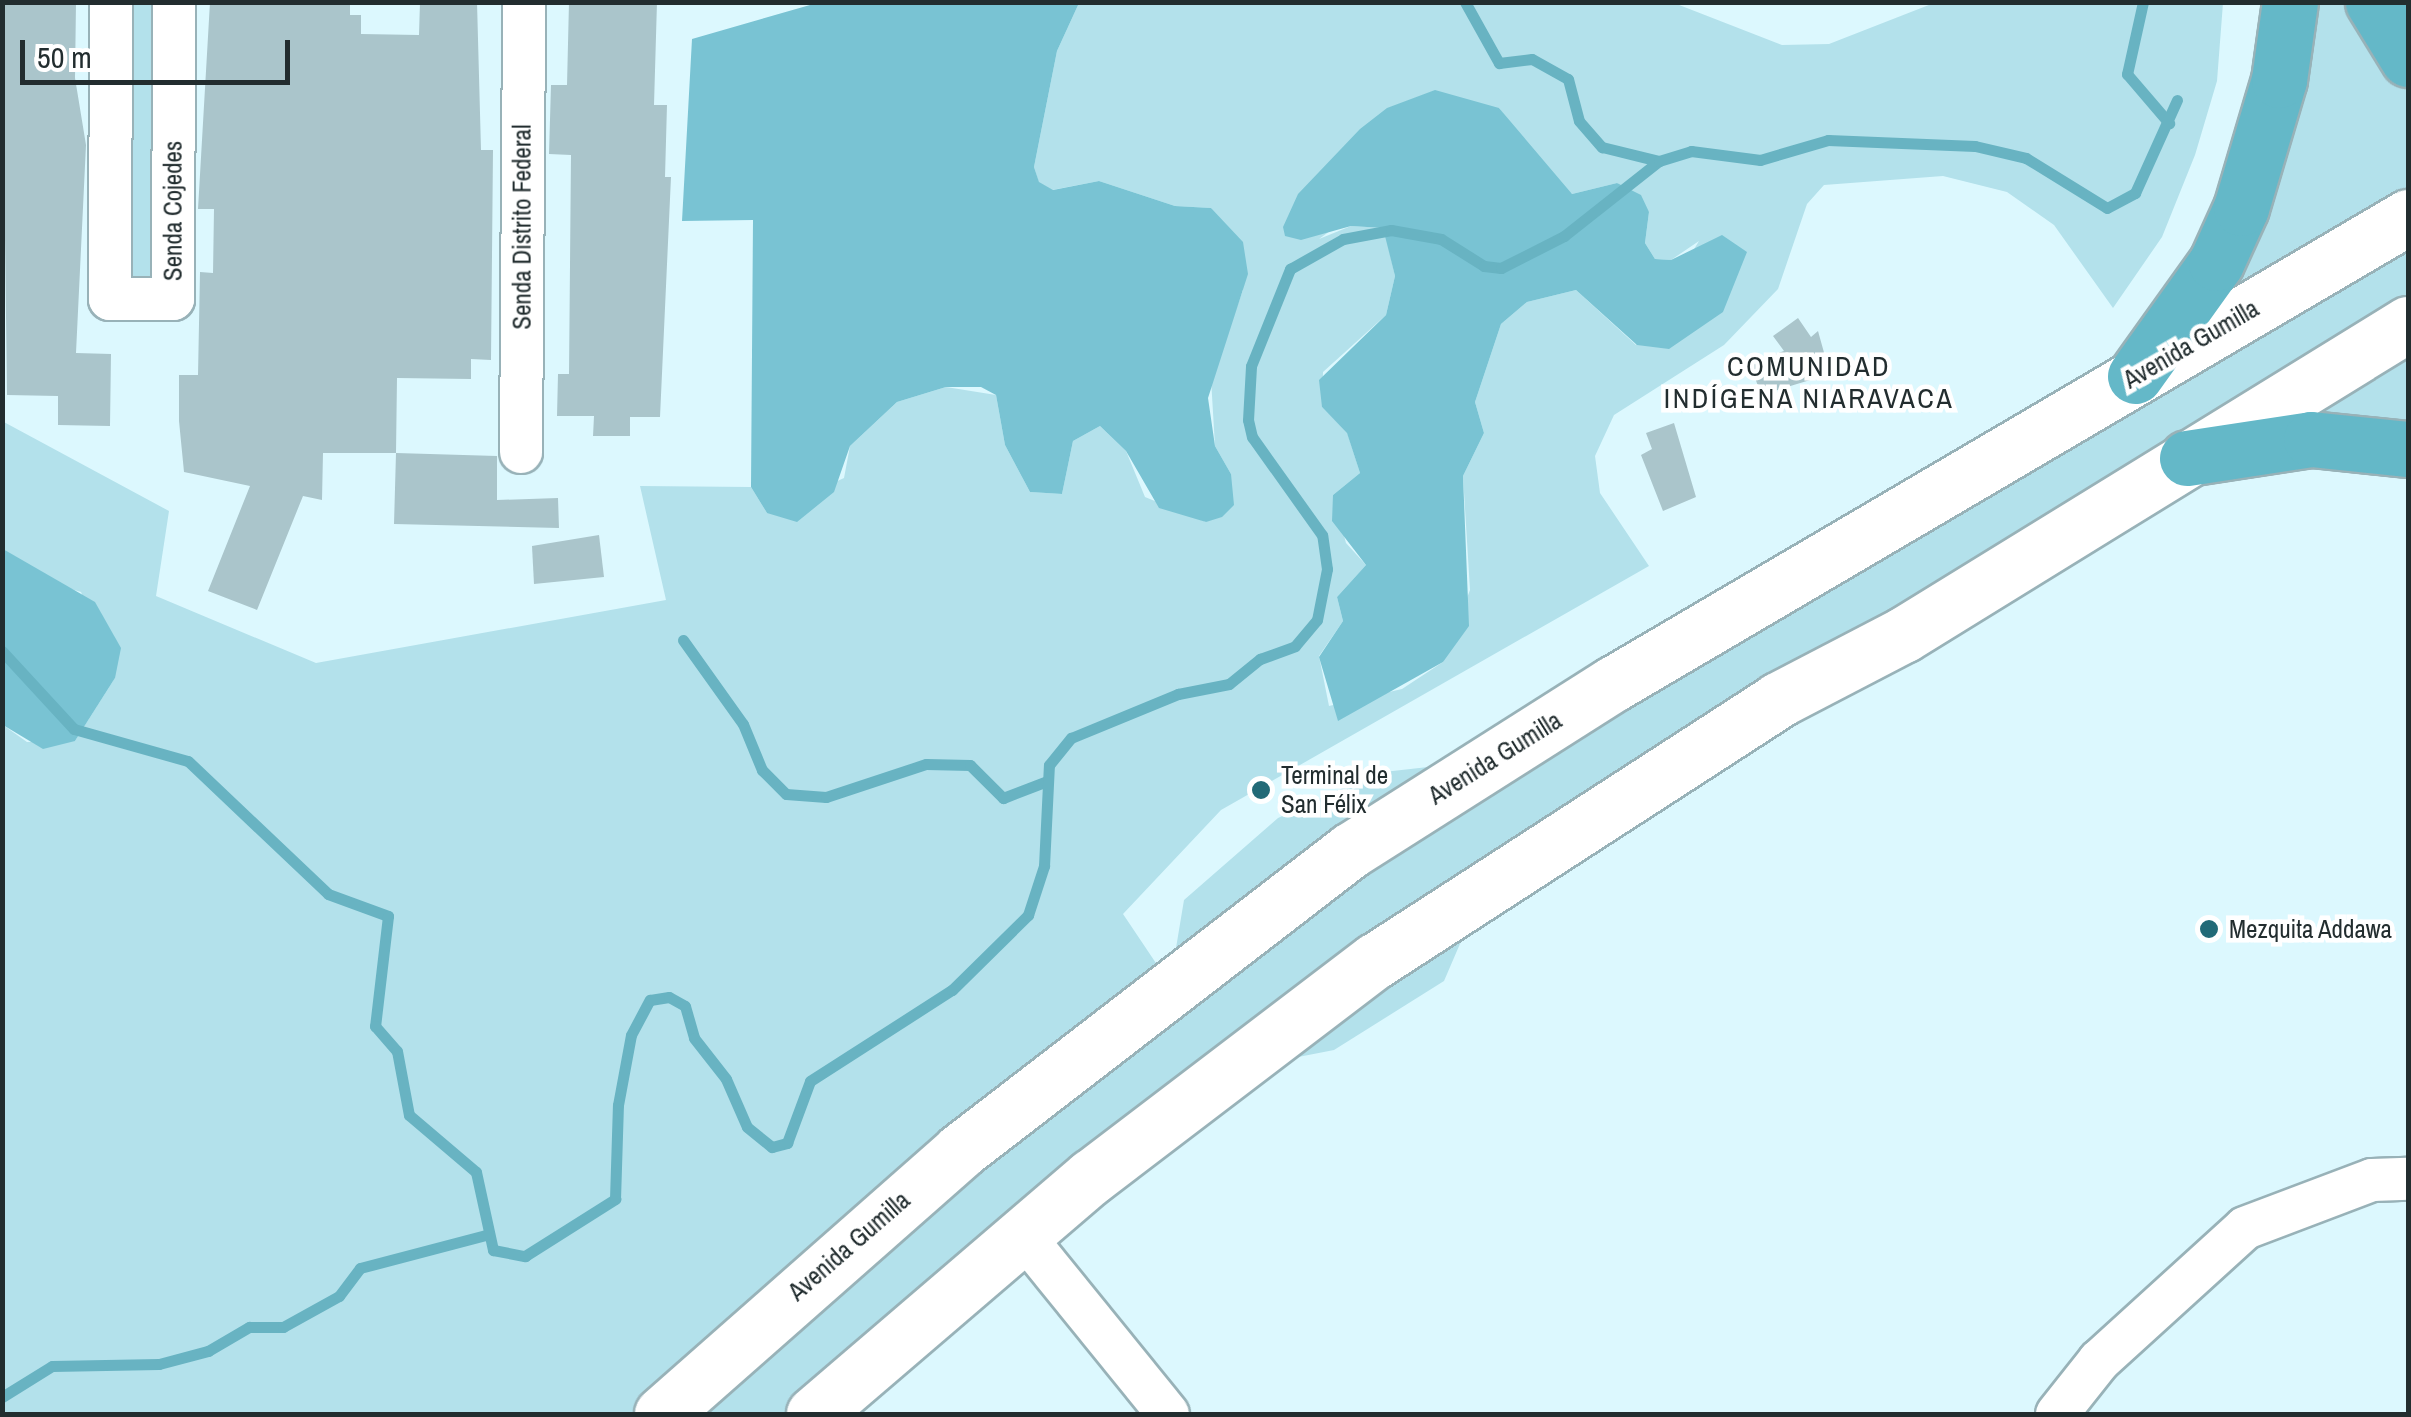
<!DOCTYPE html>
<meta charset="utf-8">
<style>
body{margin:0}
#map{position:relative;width:2411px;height:1417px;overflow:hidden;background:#dcf8fe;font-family:"Archivo Narrow",sans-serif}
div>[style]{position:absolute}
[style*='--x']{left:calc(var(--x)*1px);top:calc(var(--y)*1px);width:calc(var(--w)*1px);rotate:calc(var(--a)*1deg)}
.green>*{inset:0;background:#b3e1eb}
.forest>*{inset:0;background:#79c3d3}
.stream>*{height:11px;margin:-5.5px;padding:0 5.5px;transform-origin:5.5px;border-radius:5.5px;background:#68b3c2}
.building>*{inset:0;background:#aac5cb}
.roads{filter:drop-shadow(2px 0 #98b2b8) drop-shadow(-2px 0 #98b2b8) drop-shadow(0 2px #98b2b8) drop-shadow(0 -2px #98b2b8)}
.minor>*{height:42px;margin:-21px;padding:0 21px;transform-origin:21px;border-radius:21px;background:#fff}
.secondary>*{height:55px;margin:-27.5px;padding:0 27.5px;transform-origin:27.5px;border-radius:27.5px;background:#fff}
.trunk>*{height:55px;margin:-27.5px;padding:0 27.5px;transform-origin:27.5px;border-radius:27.5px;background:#64b8c8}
.dots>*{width:28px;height:28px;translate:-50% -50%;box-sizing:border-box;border:5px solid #fff;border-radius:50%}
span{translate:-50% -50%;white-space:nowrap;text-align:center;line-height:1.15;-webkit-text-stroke:9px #fff;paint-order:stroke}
.street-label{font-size:25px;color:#222d2f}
.poi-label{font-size:25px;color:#222d2f}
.left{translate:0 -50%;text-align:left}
.neighbourhood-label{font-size:28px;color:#222d2f;letter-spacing:2.5px}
.frame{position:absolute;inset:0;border:5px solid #222d2f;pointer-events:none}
.scale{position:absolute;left:20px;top:40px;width:270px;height:45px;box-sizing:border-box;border:5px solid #222d2f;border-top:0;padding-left:12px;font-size:30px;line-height:35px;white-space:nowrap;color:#222d2f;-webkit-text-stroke:8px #fff;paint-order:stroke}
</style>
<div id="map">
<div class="green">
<div style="clip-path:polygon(111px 3px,174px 3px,173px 299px,110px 299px)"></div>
<div style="clip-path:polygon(evenodd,1079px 3px,1674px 3px,1782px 45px,1829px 44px,1934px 3px,2223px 3px,2217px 81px,2195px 155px,2162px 237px,2113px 308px,2054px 225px,2007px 192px,1943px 176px,1824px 185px,1807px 204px,1778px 289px,1724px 345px,1614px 415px,1595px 456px,1600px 493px,1649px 566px,1221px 810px,1123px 914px,1170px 984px,1184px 900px,1278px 818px,1375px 773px,1490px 760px,2135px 376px,2187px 307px,2290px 3px,2408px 3px,2408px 449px,2254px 444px,1484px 888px,1444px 981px,1334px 1050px,1227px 1071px,814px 1414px,3px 1414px,3px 725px,27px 742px,75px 741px,115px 678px,81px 592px,48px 582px,3px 549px,2px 421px,169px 511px,156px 596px,316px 663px,666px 600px,640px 486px,751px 487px,767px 513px,844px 478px,850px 446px,897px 402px,946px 387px,996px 395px,1005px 445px,1030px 492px,1062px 494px,1073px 441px,1100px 426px,1126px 451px,1145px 497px,1206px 522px,1231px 474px,1215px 446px,1211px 379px,1243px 290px,1211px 208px,1175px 206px,1099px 181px,1052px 190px,1039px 183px,1034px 167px,1057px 51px,1079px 3px,1499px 108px,1558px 187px,1572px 194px,1617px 183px,1649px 212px,1645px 243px,1655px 259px,1671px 260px,1699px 241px,1636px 345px,1576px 290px,1527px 302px,1501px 324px,1475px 402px,1484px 433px,1463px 476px,1470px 590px,1443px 662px,1402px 689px,1329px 706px,1319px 656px,1343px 621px,1337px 597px,1366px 565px,1346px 543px,1333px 495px,1360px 473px,1347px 432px,1322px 407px,1323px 372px,1386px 315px,1395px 276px,1384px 228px,1351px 226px,1319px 239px,1499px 108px)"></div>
</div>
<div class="forest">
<div style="clip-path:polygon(817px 3px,1079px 3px,1057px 51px,1034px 167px,1039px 182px,1053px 190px,1099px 181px,1175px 206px,1211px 208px,1243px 242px,1248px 274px,1208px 398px,1215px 446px,1231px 474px,1234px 505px,1222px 517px,1206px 522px,1159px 508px,1126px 451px,1100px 426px,1073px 441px,1062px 494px,1030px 492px,1005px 445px,996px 395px,981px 387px,946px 387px,897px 402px,850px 446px,834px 492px,797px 522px,767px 513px,751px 487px,753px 220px,682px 221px,692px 39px)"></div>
<div style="clip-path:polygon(1435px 90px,1499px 108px,1572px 194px,1617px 183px,1641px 195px,1649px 212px,1645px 243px,1655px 259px,1671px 260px,1722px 235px,1747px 252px,1723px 312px,1669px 349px,1637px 345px,1576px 290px,1527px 302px,1501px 324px,1475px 402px,1484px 433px,1463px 476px,1469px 626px,1443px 662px,1338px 721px,1319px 657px,1343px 621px,1337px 597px,1366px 565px,1332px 521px,1333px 495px,1360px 473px,1347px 433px,1322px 407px,1319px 380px,1386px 315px,1395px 276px,1383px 228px,1351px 226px,1301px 240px,1285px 236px,1283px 227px,1298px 194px,1360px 129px,1387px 108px)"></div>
<div style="clip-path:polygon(3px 549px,95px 602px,121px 648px,115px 678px,75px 741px,43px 749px,3px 725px)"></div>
</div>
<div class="stream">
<div style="--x:1465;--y:2;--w:70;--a:60.9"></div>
<div style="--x:1499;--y:63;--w:33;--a:-7"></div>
<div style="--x:1532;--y:59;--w:41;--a:29.1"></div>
<div style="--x:1568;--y:79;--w:43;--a:75.3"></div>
<div style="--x:1579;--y:121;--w:35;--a:49"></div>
<div style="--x:1602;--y:147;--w:59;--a:13.8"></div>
<div style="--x:2143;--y:2;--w:74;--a:102.5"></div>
<div style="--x:2127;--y:74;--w:65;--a:49.4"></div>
<div style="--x:683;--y:640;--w:103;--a:54.5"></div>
<div style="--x:743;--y:724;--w:50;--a:67.6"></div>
<div style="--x:762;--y:770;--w:34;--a:45"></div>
<div style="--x:786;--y:794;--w:40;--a:4.3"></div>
<div style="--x:826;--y:797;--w:105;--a:-18.3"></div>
<div style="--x:926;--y:764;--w:44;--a:1.3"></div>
<div style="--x:970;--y:765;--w:47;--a:45"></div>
<div style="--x:1003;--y:798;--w:47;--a:-21.1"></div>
<div style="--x:2;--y:651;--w:106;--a:47.3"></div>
<div style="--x:74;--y:729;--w:118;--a:15.7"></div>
<div style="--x:188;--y:761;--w:193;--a:43.5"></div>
<div style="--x:328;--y:894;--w:64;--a:20.1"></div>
<div style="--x:388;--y:916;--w:111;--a:96.7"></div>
<div style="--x:375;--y:1026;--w:33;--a:49"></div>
<div style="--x:397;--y:1051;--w:65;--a:79.4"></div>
<div style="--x:409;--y:1115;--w:88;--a:40.4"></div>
<div style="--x:476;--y:1172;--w:80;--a:77.7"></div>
<div style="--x:493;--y:1250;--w:33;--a:11"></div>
<div style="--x:525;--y:1256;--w:107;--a:-32.3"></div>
<div style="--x:615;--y:1199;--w:94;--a:-88.2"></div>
<div style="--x:618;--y:1105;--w:71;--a:-79.5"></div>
<div style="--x:631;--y:1035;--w:40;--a:-62"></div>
<div style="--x:650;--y:1000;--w:19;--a:-9"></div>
<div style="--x:669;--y:997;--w:18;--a:29"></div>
<div style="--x:685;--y:1006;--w:33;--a:74"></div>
<div style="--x:694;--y:1038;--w:52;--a:52"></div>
<div style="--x:726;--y:1079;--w:52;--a:66.4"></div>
<div style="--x:747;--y:1127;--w:32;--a:39"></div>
<div style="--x:772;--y:1147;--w:16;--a:-15"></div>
<div style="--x:787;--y:1143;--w:66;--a:-69.6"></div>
<div style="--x:810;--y:1081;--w:169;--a:-32.7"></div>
<div style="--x:952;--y:990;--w:107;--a:-44.6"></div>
<div style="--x:1028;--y:915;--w:52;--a:-71.9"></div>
<div style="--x:1044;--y:866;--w:101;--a:-87.2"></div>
<div style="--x:1049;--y:765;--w:35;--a:-51"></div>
<div style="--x:1071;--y:738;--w:116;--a:-22.4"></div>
<div style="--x:1178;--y:694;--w:52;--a:-11.1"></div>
<div style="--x:1229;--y:684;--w:40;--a:-39"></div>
<div style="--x:1260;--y:659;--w:37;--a:-20"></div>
<div style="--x:1295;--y:646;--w:34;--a:-50"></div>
<div style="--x:1317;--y:620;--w:52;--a:-78.9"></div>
<div style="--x:1327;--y:569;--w:34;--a:-98"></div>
<div style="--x:1322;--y:535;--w:120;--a:-125.5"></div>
<div style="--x:1252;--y:437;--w:17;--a:-103"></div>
<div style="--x:1248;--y:420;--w:54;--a:-86.8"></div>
<div style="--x:1251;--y:366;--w:105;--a:-68.1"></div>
<div style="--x:1290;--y:269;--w:61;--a:-29.5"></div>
<div style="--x:1343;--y:239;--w:49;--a:-10.6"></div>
<div style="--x:1391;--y:230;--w:51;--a:10.2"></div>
<div style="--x:1441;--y:239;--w:51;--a:32.1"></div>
<div style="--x:1484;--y:266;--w:17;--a:7"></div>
<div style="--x:1501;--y:268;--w:71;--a:-26.9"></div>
<div style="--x:1564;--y:236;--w:121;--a:-38.3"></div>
<div style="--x:1659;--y:161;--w:34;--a:-17"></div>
<div style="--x:1691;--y:151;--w:70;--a:7.4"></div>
<div style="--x:1760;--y:160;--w:71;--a:-16.4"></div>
<div style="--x:1828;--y:140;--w:147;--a:2.3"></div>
<div style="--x:1975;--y:146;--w:52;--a:13.2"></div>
<div style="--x:2026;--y:158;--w:95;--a:31.7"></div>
<div style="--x:2107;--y:208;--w:32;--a:-28"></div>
<div style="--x:2135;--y:193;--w:102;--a:-65.7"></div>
<div style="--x:2;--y:1397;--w:59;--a:-31.8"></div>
<div style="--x:52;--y:1366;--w:107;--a:-1.1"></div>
<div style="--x:159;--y:1364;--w:51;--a:-14.9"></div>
<div style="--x:208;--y:1351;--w:48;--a:-30.3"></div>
<div style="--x:249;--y:1327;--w:34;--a:0"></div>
<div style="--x:283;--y:1327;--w:64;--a:-29"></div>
<div style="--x:339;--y:1296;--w:35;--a:-53"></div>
<div style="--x:360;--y:1268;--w:130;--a:-14.7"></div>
</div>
<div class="building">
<div style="clip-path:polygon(2px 2px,76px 2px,75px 78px,86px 145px,76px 353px,111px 354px,110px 426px,58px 425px,58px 396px,7px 395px)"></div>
<div style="clip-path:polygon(210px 2px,350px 3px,350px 15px,361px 15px,361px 34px,419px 35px,420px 2px,477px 2px,481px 150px,493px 150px,491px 360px,471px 359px,471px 379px,397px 378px,396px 453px,323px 453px,322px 500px,303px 496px,257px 610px,208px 591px,250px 486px,184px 472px,179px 421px,179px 375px,198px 375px,200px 272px,213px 273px,214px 209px,198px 209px)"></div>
<div style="clip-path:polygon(569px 2px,657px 2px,654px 105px,667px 105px,665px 177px,671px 177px,660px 417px,630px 417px,630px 436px,593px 436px,594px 416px,557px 416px,558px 374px,569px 374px,571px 155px,549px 154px,551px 85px,567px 85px)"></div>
<div style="clip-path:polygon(1798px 318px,1811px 337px,1818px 331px,1830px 374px,1761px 395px,1750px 363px,1784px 351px,1773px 336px)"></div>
<div style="clip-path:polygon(1674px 423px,1696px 497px,1663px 511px,1641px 455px,1652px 449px,1646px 433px)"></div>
<div style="clip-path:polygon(396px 453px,497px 456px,497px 500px,558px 498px,559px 528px,394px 524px)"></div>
<div style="clip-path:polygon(599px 535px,604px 577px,534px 584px,532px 546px)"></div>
</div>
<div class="roads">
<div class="minor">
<div style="--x:111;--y:2;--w:297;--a:90.2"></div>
<div style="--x:110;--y:299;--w:63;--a:0"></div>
<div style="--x:173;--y:299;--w:297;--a:-89.8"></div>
<div style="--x:521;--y:452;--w:450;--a:-89.6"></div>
<div style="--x:1023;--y:1235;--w:230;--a:51"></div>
<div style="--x:2057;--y:1414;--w:68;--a:-51.6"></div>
<div style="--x:2099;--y:1361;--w:197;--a:-42.3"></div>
<div style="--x:2245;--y:1228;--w:136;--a:-20.7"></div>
<div style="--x:2372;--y:1180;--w:36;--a:-2"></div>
</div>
<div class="secondary">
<div style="--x:662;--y:1414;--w:397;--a:-41.4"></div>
<div style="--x:960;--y:1151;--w:493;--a:-37.6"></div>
<div style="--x:1351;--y:850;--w:310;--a:-32.4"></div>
<div style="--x:1613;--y:684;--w:922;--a:-30.43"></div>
<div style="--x:814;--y:1414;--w:365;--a:-40.6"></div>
<div style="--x:1091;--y:1177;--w:357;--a:-37.3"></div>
<div style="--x:1375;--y:961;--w:480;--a:-32.9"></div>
<div style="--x:1778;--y:700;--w:141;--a:-27.5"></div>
<div style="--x:1903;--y:635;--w:593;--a:-31.63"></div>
</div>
<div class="trunk">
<div style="--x:2373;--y:2;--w:67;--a:58.4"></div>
<div style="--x:2135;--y:376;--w:139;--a:-54.4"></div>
<div style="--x:2216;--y:263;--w:60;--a:-65.6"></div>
<div style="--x:2241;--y:208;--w:134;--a:-73.5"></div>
<div style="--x:2279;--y:80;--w:79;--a:-82"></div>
<div style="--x:2187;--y:458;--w:125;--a:-8.7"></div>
<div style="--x:2311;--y:439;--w:98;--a:5.9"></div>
</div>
</div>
<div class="dots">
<div style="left:1261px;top:790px;background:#226a77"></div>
<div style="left:2209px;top:929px;background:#226a77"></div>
</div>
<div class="street-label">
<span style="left:173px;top:211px;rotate:-90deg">Senda Cojedes</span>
<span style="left:522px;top:227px;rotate:-90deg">Senda Distrito Federal</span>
<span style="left:2191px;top:344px;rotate:-30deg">Avenida Gumilla</span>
<span style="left:1495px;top:758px;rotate:-32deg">Avenida Gumilla</span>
<span style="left:849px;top:1246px;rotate:-41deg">Avenida Gumilla</span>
</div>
<div class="poi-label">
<span class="left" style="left:1281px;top:790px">Terminal de<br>San Félix</span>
<span class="left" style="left:2229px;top:929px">Mezquita Addawa</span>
</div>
<div class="neighbourhood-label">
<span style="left:1809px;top:382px">COMUNIDAD<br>INDÍGENA NIARAVACA</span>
</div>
<div class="frame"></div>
<div class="scale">50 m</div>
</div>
